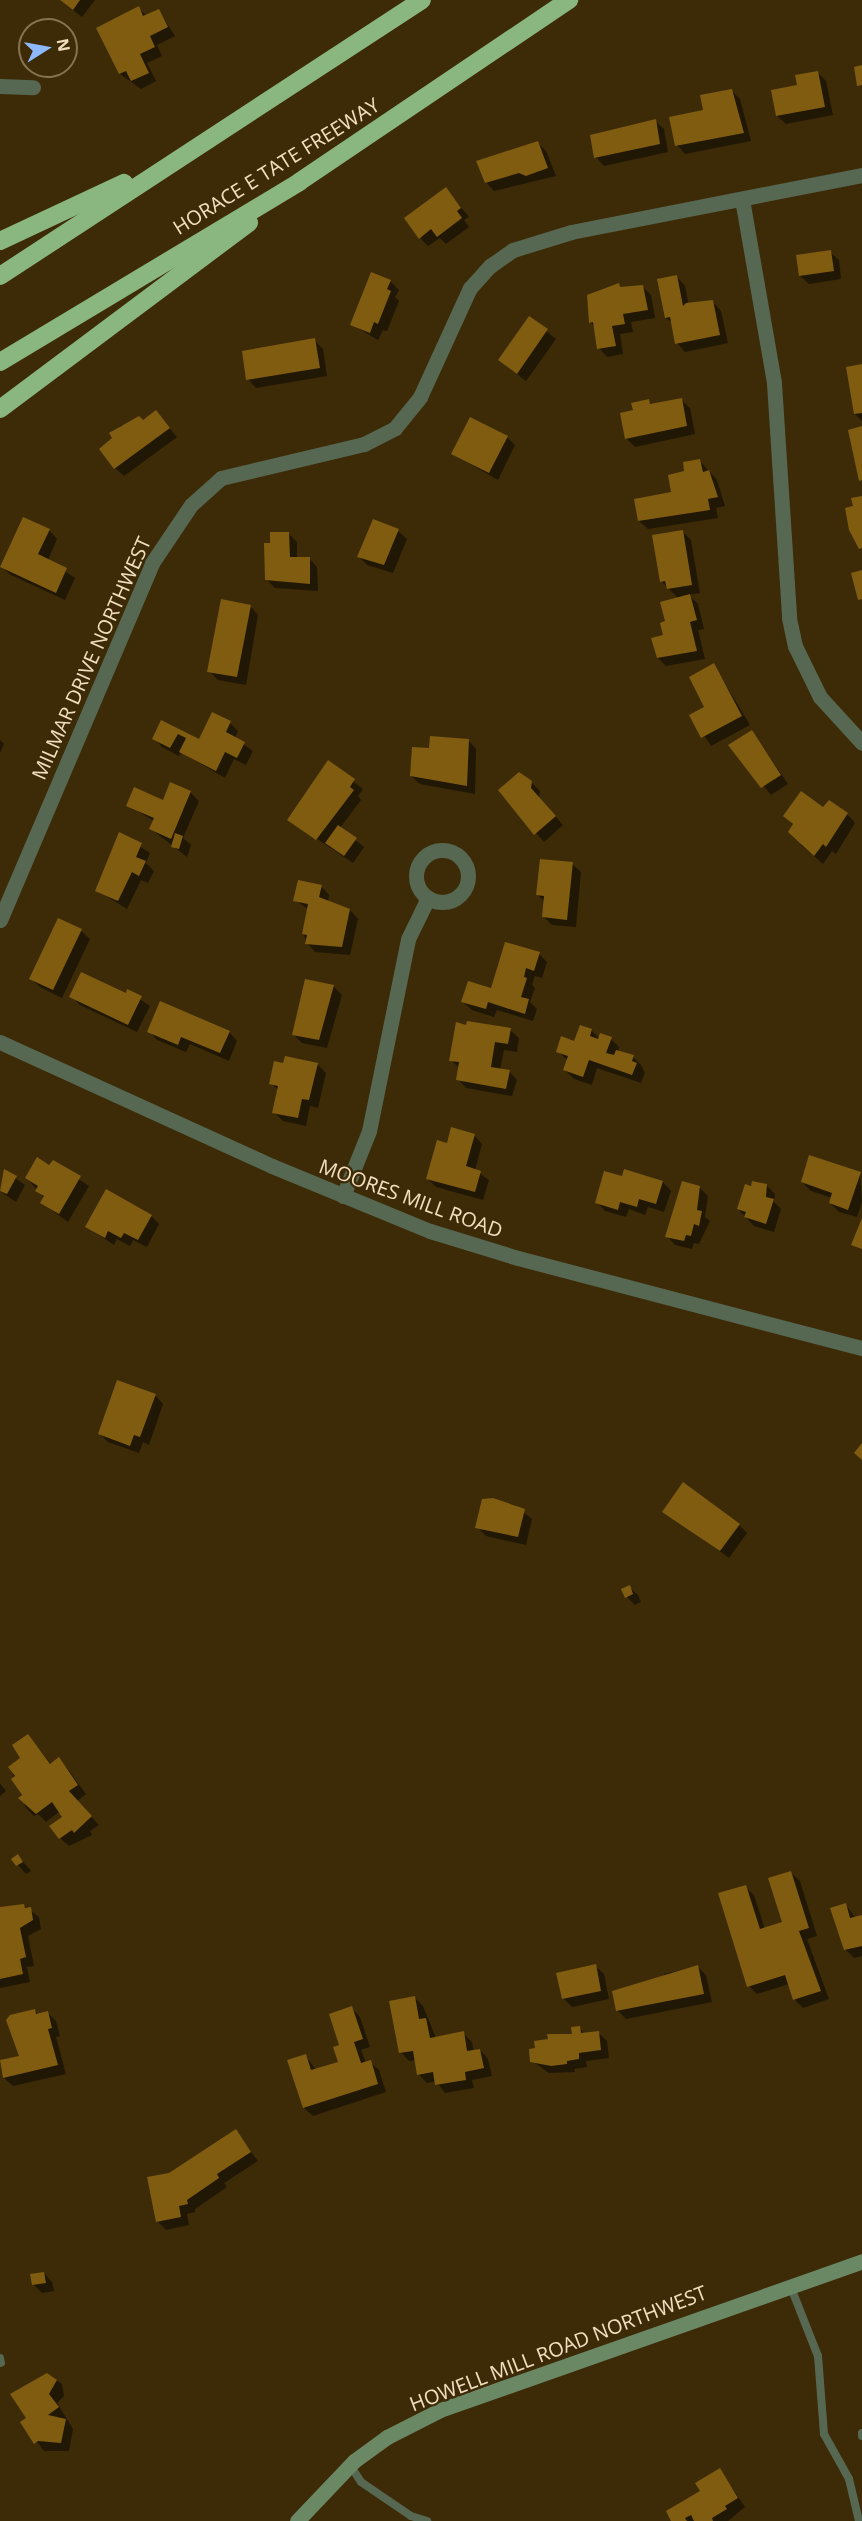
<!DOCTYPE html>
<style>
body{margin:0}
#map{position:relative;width:862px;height:2521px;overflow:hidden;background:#3d2b08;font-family:"Open Sans",sans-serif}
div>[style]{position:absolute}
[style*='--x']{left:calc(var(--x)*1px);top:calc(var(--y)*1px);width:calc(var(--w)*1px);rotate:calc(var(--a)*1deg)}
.shadow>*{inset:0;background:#0007}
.building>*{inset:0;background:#805c10}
.service>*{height:8px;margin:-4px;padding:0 4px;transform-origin:4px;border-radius:4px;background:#566852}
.minor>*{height:15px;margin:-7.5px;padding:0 7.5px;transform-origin:7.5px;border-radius:7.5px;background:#566852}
.minor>.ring{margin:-7.5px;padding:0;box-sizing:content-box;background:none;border:15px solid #566852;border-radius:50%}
.tertiary>*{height:15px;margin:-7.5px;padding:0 7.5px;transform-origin:7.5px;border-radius:7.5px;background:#566852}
.secondary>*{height:15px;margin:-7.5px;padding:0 7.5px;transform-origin:7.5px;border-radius:7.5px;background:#6b8865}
.motorway>*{height:18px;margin:-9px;padding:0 9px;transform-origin:9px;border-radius:9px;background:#8ab77f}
span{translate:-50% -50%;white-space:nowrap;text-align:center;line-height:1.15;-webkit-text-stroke:4.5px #3d2b08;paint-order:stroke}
.street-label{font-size:20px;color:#f2dfc0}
.north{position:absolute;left:18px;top:18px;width:60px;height:60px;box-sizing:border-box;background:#3d2b08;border:2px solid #857352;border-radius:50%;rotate:79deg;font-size:16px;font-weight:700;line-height:24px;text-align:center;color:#f2dfc0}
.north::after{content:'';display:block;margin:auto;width:21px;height:27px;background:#8eb9fd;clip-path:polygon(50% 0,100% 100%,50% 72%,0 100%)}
</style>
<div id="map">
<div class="shadow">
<div style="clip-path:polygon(60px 0,95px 0,82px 17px)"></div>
<div style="clip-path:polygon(138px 8px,147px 16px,159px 11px,175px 36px,157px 45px,162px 56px,147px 63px,156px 81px,141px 89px,120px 74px,98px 28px)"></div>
<div style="clip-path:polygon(817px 72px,826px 81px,833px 115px,786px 124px,777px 116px,798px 86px)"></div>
<div style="clip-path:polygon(732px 91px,740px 99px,751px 141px,685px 154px,677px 145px,705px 112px)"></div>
<div style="clip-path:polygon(655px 121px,664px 129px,668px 152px,604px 166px,596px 157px)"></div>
<div style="clip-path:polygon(537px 142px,546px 151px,556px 176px,494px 191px,486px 182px)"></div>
<div style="clip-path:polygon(446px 189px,469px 217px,464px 220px,469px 227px,446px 244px,440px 238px,428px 246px,420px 238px)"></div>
<div style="clip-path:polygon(830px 252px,839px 260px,841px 279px,809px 284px,800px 276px)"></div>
<div style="clip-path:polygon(677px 277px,685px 286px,689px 306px,713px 302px,721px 311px,728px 343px,685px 352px,677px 343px,673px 324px,666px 318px)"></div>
<div style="clip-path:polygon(390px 281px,399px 290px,395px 297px,399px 301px,387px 331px,383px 330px,378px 340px,351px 324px)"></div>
<div style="clip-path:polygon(609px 287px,643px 287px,651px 295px,655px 318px,631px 322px,633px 332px,620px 334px,623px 354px,607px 357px,599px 348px,595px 327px,590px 322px)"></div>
<div style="clip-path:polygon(529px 318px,556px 339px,526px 381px,499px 360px)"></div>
<div style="clip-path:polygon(314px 340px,323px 349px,327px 376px,256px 388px,248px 379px)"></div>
<div style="clip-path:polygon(862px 366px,862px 421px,855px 414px)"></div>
<div style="clip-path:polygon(681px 400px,690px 408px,695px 434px,635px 447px,627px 439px,622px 414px,634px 412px,648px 401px,653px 405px)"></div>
<div style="clip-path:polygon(156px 412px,177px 437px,124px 476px,115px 468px,115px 438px,111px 433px,122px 425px,125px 429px,143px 422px)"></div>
<div style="clip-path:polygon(507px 437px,515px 445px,498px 480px,453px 454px)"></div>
<div style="clip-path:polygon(699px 460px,717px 480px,725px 506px,716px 508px,718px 518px,648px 529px,639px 521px,673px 493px)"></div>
<div style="clip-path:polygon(49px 530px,57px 539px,48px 560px,75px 578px,65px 600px,11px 575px,2px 567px)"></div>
<div style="clip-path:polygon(398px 531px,407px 539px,393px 573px,367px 565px,359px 557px)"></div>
<div style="clip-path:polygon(683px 532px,691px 540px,700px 593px,689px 595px,698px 604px,704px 629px,698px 630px,705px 659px,666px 666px,658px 658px,667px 622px,678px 598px,661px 581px)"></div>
<div style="clip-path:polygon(288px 533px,297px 542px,297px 558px,309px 558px,317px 567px,318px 591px,275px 588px,266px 579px,272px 544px)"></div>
<div style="clip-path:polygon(250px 606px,258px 615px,246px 685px,218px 680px,209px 671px)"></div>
<div style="clip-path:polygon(714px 665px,750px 725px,711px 746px,691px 715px,706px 707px)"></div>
<div style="clip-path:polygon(162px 722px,199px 741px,230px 723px,238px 731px,235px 738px,253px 751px,246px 765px,234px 759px,225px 778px,181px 752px,179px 756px,162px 747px,154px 738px)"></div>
<div style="clip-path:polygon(752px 731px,788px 784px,771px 795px,730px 745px)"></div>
<div style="clip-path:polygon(0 740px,4px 744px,0 753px)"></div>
<div style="clip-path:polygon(468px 740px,476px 749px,475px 794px,420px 784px,411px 776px,430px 750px)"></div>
<div style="clip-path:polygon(328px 762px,363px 789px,358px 796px,361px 800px,340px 828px,364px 847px,353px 863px,289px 820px)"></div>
<div style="clip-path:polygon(531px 782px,540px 791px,539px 798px,563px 825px,544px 842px,500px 791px)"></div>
<div style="clip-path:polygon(190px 792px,199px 801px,183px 838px,191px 845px,187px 857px,151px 829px,154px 821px,128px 805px,163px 802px)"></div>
<div style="clip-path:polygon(824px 809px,847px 814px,855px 823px,836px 854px,832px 851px,823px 864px,801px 845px,794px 826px,785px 816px)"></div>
<div style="clip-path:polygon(120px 834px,150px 853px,146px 863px,154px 871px,148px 883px,141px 880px,127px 909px,97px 890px)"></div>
<div style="clip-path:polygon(572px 864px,581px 872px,576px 927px,552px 925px,543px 916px,545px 902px,537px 894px)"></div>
<div style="clip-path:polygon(321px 886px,329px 895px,328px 902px,350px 910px,358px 919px,350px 955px,315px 952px,307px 943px,303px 933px,309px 910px,295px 900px)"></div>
<div style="clip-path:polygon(81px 931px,90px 939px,62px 998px,40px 987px,31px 979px)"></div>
<div style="clip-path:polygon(539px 954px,547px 962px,542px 978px,535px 976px,532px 985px,535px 988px,530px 1002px,537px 1009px,533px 1021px,497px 1010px,494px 1017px,472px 1010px,463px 1002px,492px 990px)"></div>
<div style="clip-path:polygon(333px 986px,342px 995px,327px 1048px,302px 1043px,293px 1034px)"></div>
<div style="clip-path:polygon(128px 991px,150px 1006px,137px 1032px,80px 1005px,71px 996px,126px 995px)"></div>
<div style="clip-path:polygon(457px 1024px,510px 1030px,519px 1038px,517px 1052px,504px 1050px,500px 1070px,509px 1071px,517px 1080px,512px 1096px,466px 1088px,458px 1079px,460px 1069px,451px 1060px)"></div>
<div style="clip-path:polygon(591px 1030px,600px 1039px,611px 1039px,619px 1047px,618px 1052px,633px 1057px,641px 1065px,645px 1073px,641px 1083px,597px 1068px,592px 1085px,574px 1079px,565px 1070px,568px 1061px,558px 1051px)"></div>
<div style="clip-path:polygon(149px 1031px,229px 1032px,237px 1041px,229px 1061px,190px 1044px,186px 1052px,157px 1040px)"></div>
<div style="clip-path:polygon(317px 1064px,326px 1073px,318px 1108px,310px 1106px,306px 1126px,283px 1121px,274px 1112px,279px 1091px,271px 1083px)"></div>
<div style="clip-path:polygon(474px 1135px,482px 1144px,475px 1170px,489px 1180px,483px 1200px,436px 1187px,428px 1179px,448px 1145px)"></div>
<div style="clip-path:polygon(53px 1162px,89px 1186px,68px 1222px,42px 1203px,44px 1198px,27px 1178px)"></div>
<div style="clip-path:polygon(5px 1171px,25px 1185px,16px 1202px,0 1191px)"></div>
<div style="clip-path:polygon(860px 1173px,862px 1202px,857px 1217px,839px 1212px,830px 1203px,832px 1198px,811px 1191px,802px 1182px)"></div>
<div style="clip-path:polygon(623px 1178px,663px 1182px,671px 1191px,664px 1212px,648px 1207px,645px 1215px,629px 1209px,626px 1217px,605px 1211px,597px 1202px)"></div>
<div style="clip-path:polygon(746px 1185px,767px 1186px,775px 1194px,774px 1202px,781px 1209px,774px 1232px,754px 1226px,738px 1209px)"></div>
<div style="clip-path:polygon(699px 1187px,708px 1196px,705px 1217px,710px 1221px,699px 1244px,694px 1243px,692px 1249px,675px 1245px,667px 1236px)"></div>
<div style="clip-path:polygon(151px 1216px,159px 1224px,147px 1247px,133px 1240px,130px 1246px,117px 1239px,114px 1245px,87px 1227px)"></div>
<div style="clip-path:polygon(155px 1395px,163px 1404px,149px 1445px,143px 1442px,139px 1453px,108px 1442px,100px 1434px)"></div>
<div style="clip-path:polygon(492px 1500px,514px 1505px,532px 1519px,526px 1545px,486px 1536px,477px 1527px)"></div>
<div style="clip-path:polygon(664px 1511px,739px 1525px,747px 1533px,729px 1558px)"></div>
<div style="clip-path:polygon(629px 1587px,638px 1595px,641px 1602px,635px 1605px,627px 1597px)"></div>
<div style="clip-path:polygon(28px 1736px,51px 1764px,58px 1759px,67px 1768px,86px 1794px,77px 1801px,99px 1825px,90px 1831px,92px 1835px,69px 1846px,60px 1838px,64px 1817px,60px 1811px,46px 1822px,38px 1814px,34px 1816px,26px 1808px,10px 1767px,22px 1758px)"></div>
<div style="clip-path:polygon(0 1783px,6px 1791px,0 1796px)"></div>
<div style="clip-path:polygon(18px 1856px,31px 1871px,26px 1874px,13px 1859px)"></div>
<div style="clip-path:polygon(791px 1873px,800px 1881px,817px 1936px,807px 1939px,829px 1999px,803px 2008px,794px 1999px,789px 1984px,757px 1994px,749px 1986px,745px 1887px,754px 1895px,765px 1929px,784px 1923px)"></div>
<div style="clip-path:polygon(23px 1905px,39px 1917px,41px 1929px,28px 1936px,34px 1966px,27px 1967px,30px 1982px,0 1988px,0 1909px)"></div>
<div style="clip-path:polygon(846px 1905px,856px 1919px,862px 1917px,862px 1956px,854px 1958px,846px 1950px)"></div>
<div style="clip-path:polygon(595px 1966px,604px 1974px,609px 1999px,572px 2007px,564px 1999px,558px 1974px)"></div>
<div style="clip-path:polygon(697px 1966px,706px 1975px,712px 2002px,626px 2019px,617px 2010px,665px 1977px,664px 1974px)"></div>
<div style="clip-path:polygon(415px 1998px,423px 2006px,436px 2038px,463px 2033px,472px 2042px,474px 2052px,480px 2050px,488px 2059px,492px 2076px,472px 2080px,474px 2088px,445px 2093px,436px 2081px,427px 2083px,419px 2075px,416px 2060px,409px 2061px,401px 2052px)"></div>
<div style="clip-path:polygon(352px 2008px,360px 2017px,370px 2047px,361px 2050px,366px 2063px,370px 2062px,379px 2070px,386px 2092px,313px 2116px,304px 2108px,306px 2056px,316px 2070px,340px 2063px)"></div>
<div style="clip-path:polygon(35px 2011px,39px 2015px,48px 2013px,56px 2021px,60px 2036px,56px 2037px,66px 2074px,13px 2086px,4px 2078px,21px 2057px)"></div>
<div style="clip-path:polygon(579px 2028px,585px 2034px,598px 2032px,607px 2041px,609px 2058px,586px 2061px,587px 2067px,574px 2069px,575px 2072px,549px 2073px,532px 2061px,574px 2036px)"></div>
<div style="clip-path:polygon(235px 2131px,258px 2161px,224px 2183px,227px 2187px,195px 2209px,195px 2212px,187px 2214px,189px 2225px,166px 2230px,157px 2221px,169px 2175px)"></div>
<div style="clip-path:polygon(44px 2273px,52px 2282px,54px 2291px,42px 2293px,34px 2285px)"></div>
<div style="clip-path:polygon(47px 2374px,62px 2384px,64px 2396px,57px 2403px,73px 2429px,69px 2451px,44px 2451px,22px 2422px,28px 2419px)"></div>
<div style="clip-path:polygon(720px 2470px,745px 2507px,728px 2521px,673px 2521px)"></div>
</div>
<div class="building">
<div style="clip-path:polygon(60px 0,80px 0,73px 10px)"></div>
<div style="clip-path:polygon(139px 6px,143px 16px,159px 9px,168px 27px,150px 36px,155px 47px,140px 54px,149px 73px,131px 81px,126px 71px,119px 74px,96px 28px)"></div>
<div style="clip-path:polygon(862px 65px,862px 85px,857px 86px,854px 67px)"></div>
<div style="clip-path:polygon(818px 71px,825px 107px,776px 116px,771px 90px,797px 85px,795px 75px)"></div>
<div style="clip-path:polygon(732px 89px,744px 133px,675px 146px,669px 117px,703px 110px,700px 95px)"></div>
<div style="clip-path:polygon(656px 119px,660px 144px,594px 158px,590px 135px)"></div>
<div style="clip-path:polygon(538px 141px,548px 168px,526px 176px,519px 173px,485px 183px,476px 161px)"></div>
<div style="clip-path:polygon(446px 187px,461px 208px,457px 211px,462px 218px,437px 237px,431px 229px,419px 239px,404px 218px)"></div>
<div style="clip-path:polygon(831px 250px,834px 271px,799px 276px,796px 255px)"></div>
<div style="clip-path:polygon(371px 272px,391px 280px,387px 289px,391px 291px,378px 324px,374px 322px,370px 333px,350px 325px)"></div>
<div style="clip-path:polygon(677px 275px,683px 306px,686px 303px,713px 300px,720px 335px,675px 344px,670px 317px,665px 318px,657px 279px)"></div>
<div style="clip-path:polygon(619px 283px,620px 287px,643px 285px,648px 310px,623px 314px,625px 324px,612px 326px,616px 346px,597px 349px,593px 322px,589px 323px,587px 295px)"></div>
<div style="clip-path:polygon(529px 316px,548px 329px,517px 374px,498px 360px)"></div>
<div style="clip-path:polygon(315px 338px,320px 368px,246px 380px,242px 351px)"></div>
<div style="clip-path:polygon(862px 364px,862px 413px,854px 414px,846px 367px)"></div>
<div style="clip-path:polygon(682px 398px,687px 426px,625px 439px,620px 413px,633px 410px,631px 403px,649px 399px,650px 404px)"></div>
<div style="clip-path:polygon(156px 410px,170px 428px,114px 469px,99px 449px,112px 438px,109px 433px,139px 416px,143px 420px)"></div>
<div style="clip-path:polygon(470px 417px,508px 436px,489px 473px,451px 454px)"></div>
<div style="clip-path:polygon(862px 426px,862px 480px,859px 481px,848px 430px)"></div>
<div style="clip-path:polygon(700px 459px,703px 472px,709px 470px,718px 497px,708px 499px,710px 510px,638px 521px,634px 499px,671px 492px,668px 475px,684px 471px,683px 462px)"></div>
<div style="clip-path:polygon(862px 496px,862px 548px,859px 549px,849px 530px,845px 508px,853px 506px,851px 498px)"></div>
<div style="clip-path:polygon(23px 517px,50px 529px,38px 554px,67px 568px,56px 593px,0 567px)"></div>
<div style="clip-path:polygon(373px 519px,399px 529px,384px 565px,357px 557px)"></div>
<div style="clip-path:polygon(683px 530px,692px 585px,667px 589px,665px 581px,660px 582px,652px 535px)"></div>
<div style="clip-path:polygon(270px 532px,289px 532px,290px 557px,310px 557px,310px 584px,265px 580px,264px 543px,270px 543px)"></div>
<div style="clip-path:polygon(862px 570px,862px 599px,858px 600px,851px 573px)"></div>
<div style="clip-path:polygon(690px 594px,697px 620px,690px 622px,697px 651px,657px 658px,651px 638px,663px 635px,660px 623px,665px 621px,660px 602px)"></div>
<div style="clip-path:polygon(221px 599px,251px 605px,237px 677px,207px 672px)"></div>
<div style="clip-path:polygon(714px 663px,742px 716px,701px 738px,689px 715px,704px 707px,689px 677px)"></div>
<div style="clip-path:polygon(212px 712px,231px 721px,226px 732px,245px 742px,237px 758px,225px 752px,216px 771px,179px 752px,186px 738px,178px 734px,170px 748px,152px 739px,161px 720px,199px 739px)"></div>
<div style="clip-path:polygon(752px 730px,781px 775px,761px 788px,728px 745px)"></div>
<div style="clip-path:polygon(430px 736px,469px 739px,467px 786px,410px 776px,412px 747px,429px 748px)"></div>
<div style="clip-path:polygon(328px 760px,355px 779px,350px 787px,354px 790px,316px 840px,287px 820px)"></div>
<div style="clip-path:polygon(519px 772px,532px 781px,531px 788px,556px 816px,534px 835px,498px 790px)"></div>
<div style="clip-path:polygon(170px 782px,191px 791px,171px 839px,149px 829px,154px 818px,126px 806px,134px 787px,163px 800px)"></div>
<div style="clip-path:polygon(801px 791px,823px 807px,829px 800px,848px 813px,826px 847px,823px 844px,814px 856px,788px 832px,793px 824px,783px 816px)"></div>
<div style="clip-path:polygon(338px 825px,357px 838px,344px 856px,325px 843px)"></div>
<div style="clip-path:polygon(119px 832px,142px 843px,136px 857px,146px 861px,139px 876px,132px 872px,118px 901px,95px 891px)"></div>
<div style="clip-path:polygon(175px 833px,183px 836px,179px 849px,171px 847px)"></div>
<div style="clip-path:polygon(540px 859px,573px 862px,567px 920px,542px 917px,544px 896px,536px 895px)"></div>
<div style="clip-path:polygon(298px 880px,322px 885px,319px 897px,350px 909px,342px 947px,305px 944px,307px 935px,302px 934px,308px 904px,293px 901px)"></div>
<div style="clip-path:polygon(58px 918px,82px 929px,53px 990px,29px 979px)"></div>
<div style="clip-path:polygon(505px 942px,540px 952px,534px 971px,526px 968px,524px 977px,527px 978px,521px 997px,529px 999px,525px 1014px,488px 1002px,486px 1009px,461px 1002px,468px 981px,491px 988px)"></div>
<div style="clip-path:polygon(81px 972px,126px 993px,127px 989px,142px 996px,128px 1025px,69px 997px)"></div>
<div style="clip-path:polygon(305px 979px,334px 985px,319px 1040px,292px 1035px)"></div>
<div style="clip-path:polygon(160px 1001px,230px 1031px,220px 1053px,181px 1037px,178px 1045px,147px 1032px)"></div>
<div style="clip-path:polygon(467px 1021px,511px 1028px,508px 1044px,495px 1042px,491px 1067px,510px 1070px,506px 1089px,456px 1080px,459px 1062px,449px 1061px,456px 1022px,466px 1025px)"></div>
<div style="clip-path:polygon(580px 1025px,592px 1029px,590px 1036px,598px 1039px,600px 1033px,612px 1037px,606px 1053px,614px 1055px,616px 1050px,634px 1055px,632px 1061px,637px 1063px,632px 1075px,589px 1060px,583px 1077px,563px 1070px,568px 1056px,556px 1052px,561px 1036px,574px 1041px)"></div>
<div style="clip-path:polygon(285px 1056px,318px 1063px,309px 1100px,302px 1099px,298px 1118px,272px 1113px,278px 1086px,269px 1084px,274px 1061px,283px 1063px)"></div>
<div style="clip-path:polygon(451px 1127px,475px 1134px,466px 1166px,481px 1171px,475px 1192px,426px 1179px,437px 1140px,447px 1143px)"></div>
<div style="clip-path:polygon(809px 1155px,861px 1172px,848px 1210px,829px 1203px,832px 1193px,801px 1182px)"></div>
<div style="clip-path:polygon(37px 1157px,49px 1165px,53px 1160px,81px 1176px,59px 1214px,40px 1203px,44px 1196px,35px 1191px,38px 1186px,25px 1178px)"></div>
<div style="clip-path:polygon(4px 1169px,17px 1176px,7px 1194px,0 1191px)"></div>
<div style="clip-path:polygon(624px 1169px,663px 1181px,656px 1204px,639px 1199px,637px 1207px,620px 1202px,618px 1210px,595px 1203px,604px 1171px,622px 1176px)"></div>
<div style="clip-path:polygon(682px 1181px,700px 1186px,697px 1210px,702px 1211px,699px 1226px,694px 1224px,691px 1236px,686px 1235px,684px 1241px,665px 1237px)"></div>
<div style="clip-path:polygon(752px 1181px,767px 1184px,766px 1197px,774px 1199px,766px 1224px,744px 1217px,746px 1212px,737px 1209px,745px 1184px,751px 1186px)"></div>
<div style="clip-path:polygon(106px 1189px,152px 1215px,138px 1240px,124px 1233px,121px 1238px,108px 1231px,105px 1238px,85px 1227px)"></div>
<div style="clip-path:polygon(862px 1218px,862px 1249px,851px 1245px)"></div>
<div style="clip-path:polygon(117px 1380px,156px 1394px,140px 1437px,134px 1435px,130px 1446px,98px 1434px)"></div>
<div style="clip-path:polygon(862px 1443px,862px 1460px,854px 1453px)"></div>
<div style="clip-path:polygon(683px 1482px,740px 1524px,720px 1551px,662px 1512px)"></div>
<div style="clip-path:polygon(493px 1498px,525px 1509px,518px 1537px,475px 1528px,482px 1499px)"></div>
<div style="clip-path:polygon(630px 1585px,633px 1594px,625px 1598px,621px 1589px)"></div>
<div style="clip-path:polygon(28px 1734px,50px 1764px,59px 1757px,78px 1785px,69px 1791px,92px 1816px,74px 1833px,72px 1830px,59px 1839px,49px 1826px,62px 1817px,52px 1802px,36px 1814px,18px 1798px,22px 1795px,11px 1779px,15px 1776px,8px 1767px,20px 1758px,12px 1745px)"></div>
<div style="clip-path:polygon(18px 1854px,23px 1862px,16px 1866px,11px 1859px)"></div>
<div style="clip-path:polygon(791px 1871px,809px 1928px,799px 1931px,821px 1991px,793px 2000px,785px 1975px,747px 1987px,718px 1893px,746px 1885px,760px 1929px,782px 1922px,768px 1878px)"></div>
<div style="clip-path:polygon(846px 1903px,850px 1918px,862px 1915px,862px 1946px,844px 1950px,830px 1908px)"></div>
<div style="clip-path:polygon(24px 1904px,25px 1908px,31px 1907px,33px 1920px,20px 1928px,26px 1957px,20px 1959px,23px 1974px,0 1979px,0 1907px)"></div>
<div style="clip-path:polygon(596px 1964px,601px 1991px,562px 1999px,556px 1973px)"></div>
<div style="clip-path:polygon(698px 1965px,704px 1994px,616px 2011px,612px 1991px)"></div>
<div style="clip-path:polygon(415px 1996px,419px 2019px,426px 2018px,430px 2038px,464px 2031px,467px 2051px,480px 2049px,484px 2068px,465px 2072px,466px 2080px,435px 2085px,433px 2072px,417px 2075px,413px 2051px,399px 2053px,389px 2001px)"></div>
<div style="clip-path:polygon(352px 2006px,363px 2039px,354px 2042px,361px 2063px,371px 2060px,378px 2084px,303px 2108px,287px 2060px,306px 2054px,311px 2070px,338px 2062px,333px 2047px,339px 2045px,329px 2014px)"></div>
<div style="clip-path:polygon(35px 2009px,36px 2014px,48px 2011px,52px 2028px,48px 2029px,58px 2065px,3px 2078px,0 2060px,19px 2056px,6px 2020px,10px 2015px)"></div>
<div style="clip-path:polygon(580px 2026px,581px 2033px,599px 2031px,601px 2050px,579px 2053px,579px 2059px,567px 2061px,567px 2064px,551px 2066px,530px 2062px,529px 2049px,535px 2048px,534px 2041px,548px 2039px,547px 2034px,572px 2034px,571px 2027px)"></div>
<div style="clip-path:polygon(236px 2129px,251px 2152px,217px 2174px,219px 2178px,187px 2200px,188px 2204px,179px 2206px,181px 2217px,156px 2222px,147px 2177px,169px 2173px)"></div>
<div style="clip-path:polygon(44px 2272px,46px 2283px,32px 2285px,30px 2274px)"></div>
<div style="clip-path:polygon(47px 2373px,57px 2380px,49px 2394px,59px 2407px,48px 2415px,66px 2419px,61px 2443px,38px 2441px,34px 2444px,20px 2422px,26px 2418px,10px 2394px)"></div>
<div style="clip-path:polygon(720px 2468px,738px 2498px,725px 2506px,727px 2509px,712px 2518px,713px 2521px,694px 2521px,691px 2515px,685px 2518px,687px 2521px,671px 2521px,666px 2511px,700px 2491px,695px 2483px)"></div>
</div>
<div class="service">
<div style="--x:790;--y:2285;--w:76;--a:68.5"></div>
<div style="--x:818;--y:2356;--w:78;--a:85.6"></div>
<div style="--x:824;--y:2434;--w:51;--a:60.9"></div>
<div style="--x:849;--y:2479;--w:43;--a:76.6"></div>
<div style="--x:0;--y:2358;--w:5;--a:79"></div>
<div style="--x:862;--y:2433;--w:3;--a:90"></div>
<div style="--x:350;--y:2465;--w:20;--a:57"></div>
<div style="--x:361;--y:2482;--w:60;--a:34.2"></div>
<div style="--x:411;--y:2516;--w:17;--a:17"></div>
</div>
<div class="minor">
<div style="--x:0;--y:86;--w:33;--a:2"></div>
<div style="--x:742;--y:199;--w:187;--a:80.1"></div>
<div style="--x:774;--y:383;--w:235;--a:86.3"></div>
<div style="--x:789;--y:618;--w:29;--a:78"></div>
<div style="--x:795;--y:646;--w:57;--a:63.9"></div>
<div style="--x:820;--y:697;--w:62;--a:47.6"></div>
<div class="ring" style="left:416px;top:850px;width:37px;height:37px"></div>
<div style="--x:0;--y:920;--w:388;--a:-66.9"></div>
<div style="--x:152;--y:563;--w:70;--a:-56.1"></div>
<div style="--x:191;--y:505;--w:40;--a:-42"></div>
<div style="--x:221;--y:478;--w:147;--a:-13.4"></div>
<div style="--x:364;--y:444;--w:35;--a:-27"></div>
<div style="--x:395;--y:428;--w:40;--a:-51"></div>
<div style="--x:420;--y:397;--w:120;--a:-65.4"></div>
<div style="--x:470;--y:288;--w:30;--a:-48"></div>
<div style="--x:490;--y:266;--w:28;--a:-35"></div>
<div style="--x:513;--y:250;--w:61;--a:-17.2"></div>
<div style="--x:571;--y:232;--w:297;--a:-11.1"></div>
<div style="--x:343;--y:1196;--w:70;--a:-68.2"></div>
<div style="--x:369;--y:1131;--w:196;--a:-78.5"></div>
<div style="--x:408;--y:939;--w:46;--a:-64"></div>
</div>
<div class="tertiary">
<div style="--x:0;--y:1042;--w:299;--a:24.5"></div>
<div style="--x:272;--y:1166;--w:171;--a:22.4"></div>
<div style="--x:430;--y:1231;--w:92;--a:17.1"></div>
<div style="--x:518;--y:1258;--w:356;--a:14.7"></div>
</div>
<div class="secondary">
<div style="--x:297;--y:2521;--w:83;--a:-46.5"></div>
<div style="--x:354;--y:2461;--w:41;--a:-36"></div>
<div style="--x:387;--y:2437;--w:59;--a:-27"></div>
<div style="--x:440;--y:2410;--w:448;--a:-19.4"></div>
</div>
<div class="motorway">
<div style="--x:0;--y:241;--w:137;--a:-25.1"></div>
<div style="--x:0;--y:276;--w:504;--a:-33.19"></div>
<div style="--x:0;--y:362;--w:349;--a:-31"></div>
<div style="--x:299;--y:182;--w:326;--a:-34"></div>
<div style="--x:0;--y:409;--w:311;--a:-36.8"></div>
</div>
<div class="street-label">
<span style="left:276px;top:166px;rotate:-32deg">HORACE E TATE FREEWAY</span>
<span style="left:91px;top:658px;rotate:-66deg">MILMAR DRIVE NORTHWEST</span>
<span style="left:411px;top:1198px;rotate:20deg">MOORES MILL ROAD</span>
<span style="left:558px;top:2348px;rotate:-21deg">HOWELL MILL ROAD NORTHWEST</span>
</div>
<div class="north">N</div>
</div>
